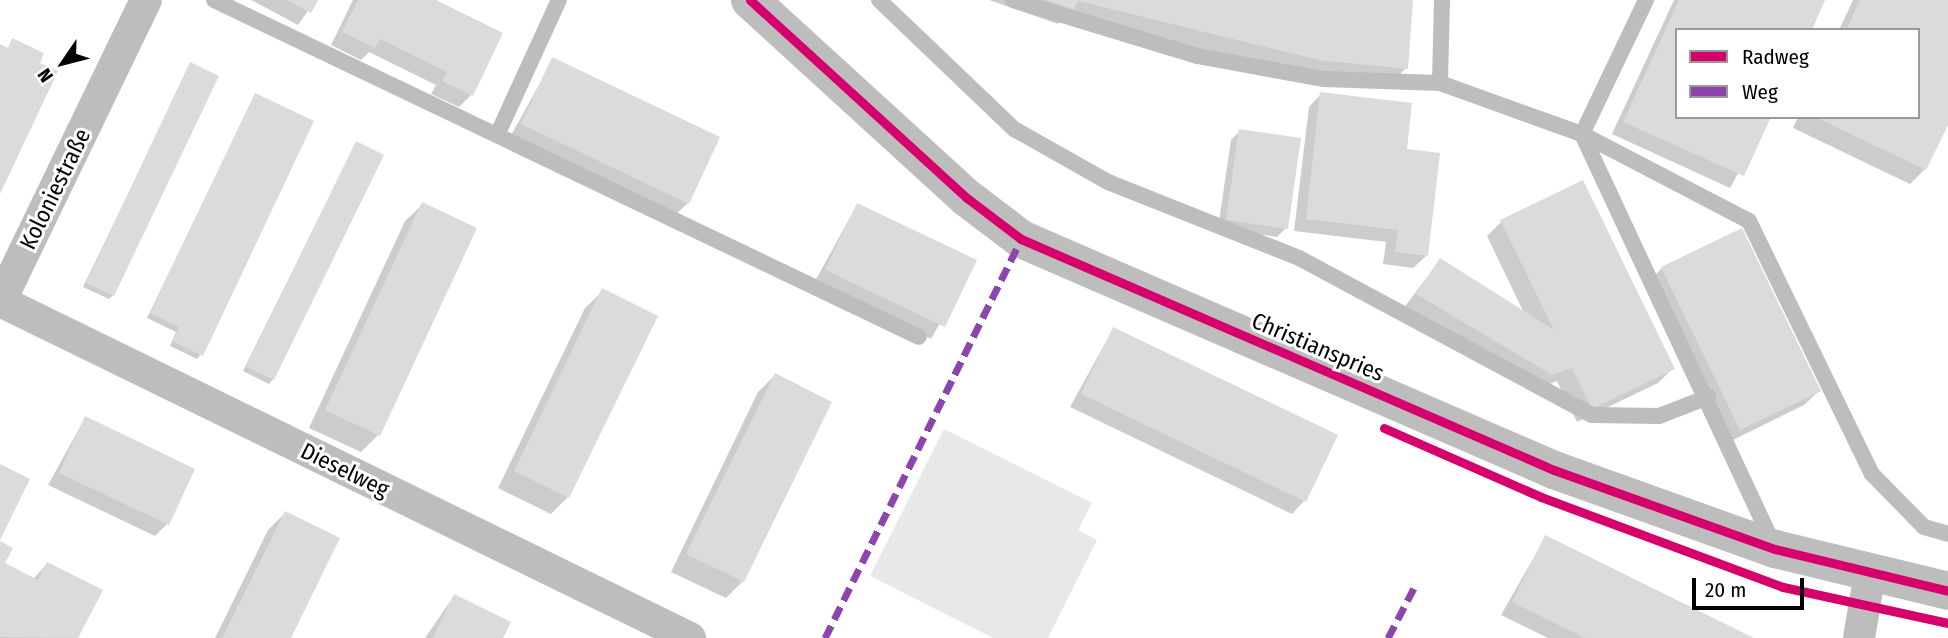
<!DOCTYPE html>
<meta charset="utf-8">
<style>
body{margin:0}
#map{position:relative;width:1948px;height:638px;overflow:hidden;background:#fff;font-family:"Fira Sans Condensed",sans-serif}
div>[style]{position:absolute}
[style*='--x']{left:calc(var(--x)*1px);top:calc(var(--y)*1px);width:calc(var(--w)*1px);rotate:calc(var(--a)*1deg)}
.green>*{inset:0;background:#e8e8e8}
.shadow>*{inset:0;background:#0003}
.building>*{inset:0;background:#dbdbdb}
.service>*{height:16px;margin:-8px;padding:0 8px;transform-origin:8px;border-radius:8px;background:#bdbdbd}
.minor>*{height:32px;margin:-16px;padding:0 16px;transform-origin:16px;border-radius:16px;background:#bdbdbd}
.tertiary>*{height:38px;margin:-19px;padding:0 19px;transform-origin:19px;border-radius:19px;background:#bdbdbd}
.quiet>*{height:7px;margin-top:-3.5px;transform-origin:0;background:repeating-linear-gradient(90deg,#8e44ad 0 14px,transparent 0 21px)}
.cycleway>*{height:9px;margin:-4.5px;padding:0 4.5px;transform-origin:4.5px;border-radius:4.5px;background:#d6006c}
span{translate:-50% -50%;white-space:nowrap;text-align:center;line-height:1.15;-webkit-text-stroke:6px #fff;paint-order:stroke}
.street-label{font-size:23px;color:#000}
.legend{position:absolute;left:1675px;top:28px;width:245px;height:91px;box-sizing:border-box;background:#fff;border:2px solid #999;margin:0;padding:9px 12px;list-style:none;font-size:21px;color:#000}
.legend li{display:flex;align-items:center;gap:14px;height:35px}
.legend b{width:35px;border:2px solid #999}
.north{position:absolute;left:28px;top:28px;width:70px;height:70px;-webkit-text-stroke:5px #fff;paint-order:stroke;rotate:235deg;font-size:19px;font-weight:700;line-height:28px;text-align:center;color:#000}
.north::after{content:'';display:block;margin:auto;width:24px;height:32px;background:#000;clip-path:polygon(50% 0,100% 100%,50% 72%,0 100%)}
.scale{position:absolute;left:1692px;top:578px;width:112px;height:32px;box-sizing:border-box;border:4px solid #000;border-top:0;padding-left:9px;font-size:21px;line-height:24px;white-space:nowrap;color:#000;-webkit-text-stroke:5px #fff;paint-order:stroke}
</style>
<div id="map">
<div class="green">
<div style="clip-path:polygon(944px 429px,1092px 503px,1078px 530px,1097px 540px,1048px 638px,993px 638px,870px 576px)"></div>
</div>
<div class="shadow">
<div style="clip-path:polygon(251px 0,316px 0,298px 25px)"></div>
<div style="clip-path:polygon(353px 0,432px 0,471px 95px,459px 107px,431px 94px,436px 85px,369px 52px,361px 60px,331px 45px)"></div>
<div style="clip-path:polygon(989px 0,1411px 0,1406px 68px,1391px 83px,1224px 55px,1066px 16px,1058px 24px)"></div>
<div style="clip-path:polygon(1674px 0,1824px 0,1677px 30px,1677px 117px,1769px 117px,1730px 188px,1612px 134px)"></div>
<div style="clip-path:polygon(1853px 0,1948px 0,1948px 121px,1925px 169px,1910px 184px,1793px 128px,1798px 117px,1918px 117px,1918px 30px,1839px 30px)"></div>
<div style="clip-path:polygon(553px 60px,688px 203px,675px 215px,510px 137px)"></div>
<div style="clip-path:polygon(191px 64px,113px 295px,109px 299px,83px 287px)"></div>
<div style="clip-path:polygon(1321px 94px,1405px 151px,1426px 256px,1413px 268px,1383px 264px,1386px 242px,1294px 231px,1309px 107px)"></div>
<div style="clip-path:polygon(255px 95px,201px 354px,197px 359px,170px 346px,176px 332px,147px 318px)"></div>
<div style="clip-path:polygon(1240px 131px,1286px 228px,1277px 237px,1218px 228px,1231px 140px)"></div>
<div style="clip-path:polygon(356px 143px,273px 379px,269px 384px,243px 371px)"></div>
<div style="clip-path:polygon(423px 204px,378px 435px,361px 452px,309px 428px,405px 221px)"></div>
<div style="clip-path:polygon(857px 205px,975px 261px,931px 339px,814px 283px)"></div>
<div style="clip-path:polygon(1501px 222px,1673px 368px,1658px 383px,1577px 422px,1557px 381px,1537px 389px,1403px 309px,1440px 260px,1524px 313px,1487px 236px)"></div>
<div style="clip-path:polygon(1662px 268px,1819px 391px,1804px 405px,1725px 444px,1647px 283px)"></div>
<div style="clip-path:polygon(603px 291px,568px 497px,551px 514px,498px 488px,585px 308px)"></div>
<div style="clip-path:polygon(1113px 329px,1336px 436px,1304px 501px,1292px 514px,1070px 407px)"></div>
<div style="clip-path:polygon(775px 375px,743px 581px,726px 598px,671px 572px,758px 392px)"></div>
<div style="clip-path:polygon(85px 418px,167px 524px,155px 536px,48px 485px)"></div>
<div style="clip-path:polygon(285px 513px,289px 638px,215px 638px,268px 530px)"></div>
<div style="clip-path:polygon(1545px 538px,1750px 638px,1548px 638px,1501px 615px)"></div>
<div style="clip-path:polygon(0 543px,3px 564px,33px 579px,47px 564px,100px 591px,76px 638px,0 638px)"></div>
<div style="clip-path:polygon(454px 596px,501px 638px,425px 638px)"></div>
</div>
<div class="building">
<div style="clip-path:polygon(286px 0,318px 0,311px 13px)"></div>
<div style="clip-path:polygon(358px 0,436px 0,503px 33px,473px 96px,442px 81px,447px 72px,380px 39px,375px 48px,342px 32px)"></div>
<div style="clip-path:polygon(1046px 0,1413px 0,1408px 69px,1319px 60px,1078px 1px,1074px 10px)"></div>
<div style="clip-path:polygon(1679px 0,1825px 0,1812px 30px,1677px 30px,1677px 117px,1771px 117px,1744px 176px,1623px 122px)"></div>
<div style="clip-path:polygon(1860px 0,1948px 0,1948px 125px,1926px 170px,1815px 117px,1918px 117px,1918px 30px,1846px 30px)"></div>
<div style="clip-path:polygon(12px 38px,44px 53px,40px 63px,58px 71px,0 194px,0 44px,8px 48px)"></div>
<div style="clip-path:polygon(552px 57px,720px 137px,689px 204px,521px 124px)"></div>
<div style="clip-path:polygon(190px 62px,219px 76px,114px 296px,86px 283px)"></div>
<div style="clip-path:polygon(1320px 92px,1412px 103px,1407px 149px,1440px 153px,1428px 256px,1395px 252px,1398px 230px,1306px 219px)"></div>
<div style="clip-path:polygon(255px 93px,314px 121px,203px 356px,173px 341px,179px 327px,150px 313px)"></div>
<div style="clip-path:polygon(1239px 129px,1301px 138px,1288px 229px,1226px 220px)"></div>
<div style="clip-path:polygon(356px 141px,384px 155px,274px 380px,246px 367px)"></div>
<div style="clip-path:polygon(1583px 180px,1675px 369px,1592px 409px,1572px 368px,1552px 375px,1416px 294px,1440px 258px,1554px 330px,1500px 220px)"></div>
<div style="clip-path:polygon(422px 202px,477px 228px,380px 436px,325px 410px)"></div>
<div style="clip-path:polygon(857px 203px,977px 260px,945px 327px,825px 270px)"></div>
<div style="clip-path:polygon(1742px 228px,1821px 391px,1740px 430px,1661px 267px)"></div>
<div style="clip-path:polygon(602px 288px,658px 316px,569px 498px,514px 471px)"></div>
<div style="clip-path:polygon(1113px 327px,1338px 435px,1306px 502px,1081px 394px)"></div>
<div style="clip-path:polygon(775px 373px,832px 402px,744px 582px,686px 554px)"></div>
<div style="clip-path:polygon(85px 416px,195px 469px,169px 525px,59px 473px)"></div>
<div style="clip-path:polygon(0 464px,30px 479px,0 540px)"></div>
<div style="clip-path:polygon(285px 511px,340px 538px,291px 638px,222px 638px)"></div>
<div style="clip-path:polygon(1545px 535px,1754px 638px,1585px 638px,1512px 602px)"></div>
<div style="clip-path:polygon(0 541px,13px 548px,5px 563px,38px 580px,47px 562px,103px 590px,78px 638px,0 637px)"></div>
<div style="clip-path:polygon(454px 594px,511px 622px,503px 638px,433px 638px)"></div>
</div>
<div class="service">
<div style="--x:214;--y:0;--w:781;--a:25.55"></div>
<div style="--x:879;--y:0;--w:187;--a:43.7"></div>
<div style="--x:1014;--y:129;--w:108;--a:29.4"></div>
<div style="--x:1108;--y:182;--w:206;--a:21.7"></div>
<div style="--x:1299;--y:258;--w:332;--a:28.2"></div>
<div style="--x:1592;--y:415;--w:67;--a:0.9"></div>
<div style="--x:1659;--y:416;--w:53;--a:-21.2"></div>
<div style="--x:1013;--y:0;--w:192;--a:16.9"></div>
<div style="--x:1197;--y:56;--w:128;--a:10.3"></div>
<div style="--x:1323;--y:79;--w:117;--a:2"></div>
<div style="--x:1442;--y:0;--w:83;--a:91.4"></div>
<div style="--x:1440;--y:83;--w:151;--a:19.8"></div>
<div style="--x:1582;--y:134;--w:452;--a:65"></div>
<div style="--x:1646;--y:0;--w:148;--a:115.5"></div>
<div style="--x:1582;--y:134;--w:188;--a:27.5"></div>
<div style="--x:1749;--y:221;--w:281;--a:64.1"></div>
<div style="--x:1872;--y:474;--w:74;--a:45.5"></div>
<div style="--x:1924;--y:527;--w:25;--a:16"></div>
<div style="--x:498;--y:133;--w:146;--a:-65.4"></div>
</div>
<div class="minor">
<div style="--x:0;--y:301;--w:768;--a:26.03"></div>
<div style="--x:0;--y:302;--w:335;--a:-64.2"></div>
<div style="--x:1859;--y:638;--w:66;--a:-80.4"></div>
</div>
<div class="tertiary">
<div style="--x:750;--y:0;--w:294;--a:42.4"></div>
<div style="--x:967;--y:198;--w:68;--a:37.2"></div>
<div style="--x:1021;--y:239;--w:581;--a:23.43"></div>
<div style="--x:1554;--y:470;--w:235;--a:19.7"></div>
<div style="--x:1775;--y:549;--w:178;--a:13.6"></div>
</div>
<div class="quiet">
<div style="--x:825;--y:638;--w:445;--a:-63.8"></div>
<div style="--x:1388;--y:638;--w:59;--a:-62.6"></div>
</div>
<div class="cycleway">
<div style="--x:750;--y:0;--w:294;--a:42.4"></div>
<div style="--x:967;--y:198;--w:68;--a:37.2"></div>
<div style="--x:1021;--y:239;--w:581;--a:23.43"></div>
<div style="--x:1554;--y:470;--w:235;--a:19.7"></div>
<div style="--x:1775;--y:549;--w:178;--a:13.6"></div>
<div style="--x:1384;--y:428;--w:171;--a:23.7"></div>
<div style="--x:1541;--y:497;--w:258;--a:20.4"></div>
<div style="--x:1783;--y:587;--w:169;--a:12.3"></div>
</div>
<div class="street-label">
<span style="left:55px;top:189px;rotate:-64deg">Koloniestraße</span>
<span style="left:1318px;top:347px;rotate:23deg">Christianspries</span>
<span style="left:345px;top:470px;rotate:26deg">Dieselweg</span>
</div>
<ul class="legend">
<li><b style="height:9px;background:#d6006c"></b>Radweg</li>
<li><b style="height:9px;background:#8e44ad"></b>Weg</li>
</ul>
<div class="north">N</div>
<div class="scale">20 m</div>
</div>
